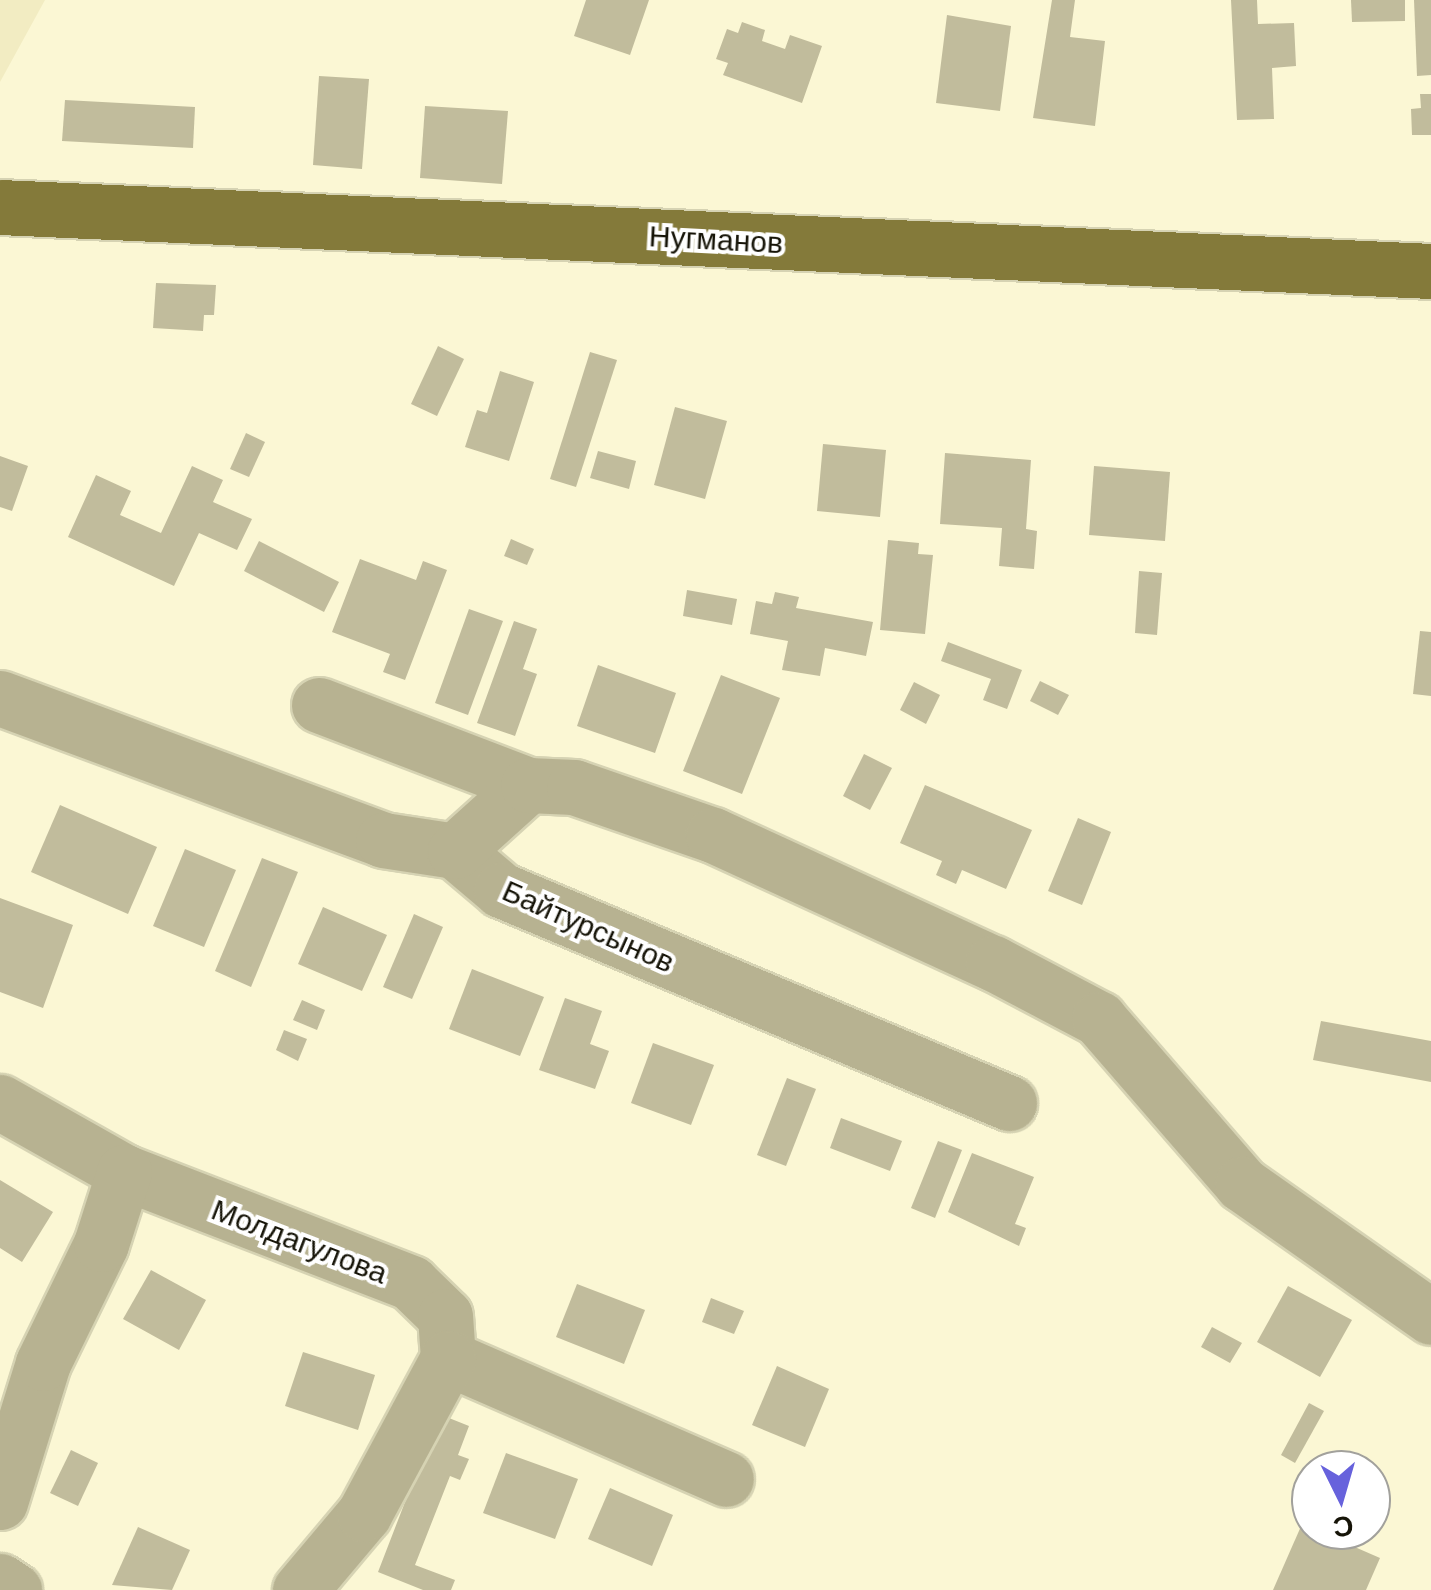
<!DOCTYPE html>
<meta charset="utf-8">
<style>
body{margin:0}
#map{position:relative;width:1431px;height:1590px;overflow:hidden;background:#fbf7d4;font-family:Barlow,sans-serif}
div>[style]{position:absolute}
[style*='--x']{left:calc(var(--x)*1px);top:calc(var(--y)*1px);width:calc(var(--w)*1px);rotate:calc(var(--a)*1deg)}
.built>*{inset:0;background:#f2ecc2}
.building>*{inset:0;background:#c1bc9c}
.roads{filter:drop-shadow(2px 0 #d6d3b3) drop-shadow(-2px 0 #d6d3b3) drop-shadow(0 2px #d6d3b3) drop-shadow(0 -2px #d6d3b3)}
.minor>*{height:55px;margin:-27.5px;padding:0 27.5px;transform-origin:27.5px;border-radius:27.5px;background:#b7b291}
.major>*{height:55px;margin:-27.5px;padding:0 27.5px;transform-origin:27.5px;border-radius:27.5px;background:#847a3a}
span{translate:-50% -50%;white-space:nowrap;text-align:center;line-height:1.15;-webkit-text-stroke:8px #fff;paint-order:stroke}
.street-label{font-size:30px;color:#161408}
.north{position:absolute;left:1291px;top:1450px;width:100px;height:100px;box-sizing:border-box;background:#fff;border:2px solid #a2a19c;border-radius:50%;rotate:175deg;font-size:28px;font-weight:700;line-height:40px;text-align:center;color:#161408}
.north::after{content:'';display:block;margin:auto;width:35px;height:45px;background:#6762dc;clip-path:polygon(50% 0,100% 100%,50% 72%,0 100%)}
</style>
<div id="map">
<div class="built">
<div style="clip-path:polygon(0 0,45px 0,0 82px)"></div>
</div>
<div class="building">
<div style="clip-path:polygon(586px 0,649px 0,630px 55px,574px 36px)"></div>
<div style="clip-path:polygon(1052px 0,1075px 0,1070px 37px,1105px 41px,1095px 126px,1033px 118px)"></div>
<div style="clip-path:polygon(1231px 0,1257px 0,1258px 24px,1294px 23px,1296px 66px,1272px 68px,1274px 119px,1237px 120px)"></div>
<div style="clip-path:polygon(1351px 0,1405px 0,1405px 21px,1352px 22px)"></div>
<div style="clip-path:polygon(1414px 0,1431px 0,1431px 75px,1417px 76px)"></div>
<div style="clip-path:polygon(947px 15px,1011px 26px,1000px 111px,936px 103px)"></div>
<div style="clip-path:polygon(742px 22px,765px 30px,762px 41px,785px 49px,790px 35px,822px 46px,802px 103px,723px 75px,728px 63px,716px 59px,727px 29px,738px 33px)"></div>
<div style="clip-path:polygon(319px 76px,369px 79px,362px 169px,313px 165px)"></div>
<div style="clip-path:polygon(1420px 94px,1431px 94px,1431px 135px,1412px 135px,1411px 109px,1421px 108px)"></div>
<div style="clip-path:polygon(65px 100px,195px 107px,193px 148px,62px 141px)"></div>
<div style="clip-path:polygon(425px 106px,508px 111px,502px 184px,420px 178px)"></div>
<div style="clip-path:polygon(156px 283px,216px 285px,214px 315px,204px 315px,203px 331px,153px 328px)"></div>
<div style="clip-path:polygon(438px 346px,464px 359px,437px 416px,411px 404px)"></div>
<div style="clip-path:polygon(590px 352px,617px 360px,576px 487px,550px 479px)"></div>
<div style="clip-path:polygon(500px 371px,534px 382px,509px 461px,465px 447px,477px 410px,487px 413px)"></div>
<div style="clip-path:polygon(675px 407px,727px 421px,705px 499px,654px 485px)"></div>
<div style="clip-path:polygon(246px 433px,265px 442px,249px 477px,230px 469px)"></div>
<div style="clip-path:polygon(823px 444px,886px 450px,880px 517px,817px 511px)"></div>
<div style="clip-path:polygon(598px 451px,636px 461px,629px 489px,590px 478px)"></div>
<div style="clip-path:polygon(945px 453px,1031px 460px,1026px 529px,1037px 531px,1034px 569px,999px 566px,1002px 528px,940px 524px)"></div>
<div style="clip-path:polygon(0 456px,28px 466px,12px 511px,0 507px)"></div>
<div style="clip-path:polygon(192px 466px,223px 480px,213px 502px,252px 519px,237px 550px,199px 533px,174px 586px,68px 537px,96px 475px,131px 491px,120px 515px,161px 533px)"></div>
<div style="clip-path:polygon(1094px 466px,1170px 472px,1165px 541px,1089px 535px)"></div>
<div style="clip-path:polygon(511px 539px,534px 549px,527px 565px,504px 556px)"></div>
<div style="clip-path:polygon(888px 540px,919px 543px,918px 554px,933px 555px,925px 634px,880px 630px)"></div>
<div style="clip-path:polygon(259px 541px,339px 582px,324px 612px,244px 571px)"></div>
<div style="clip-path:polygon(360px 559px,416px 580px,423px 561px,447px 570px,405px 680px,383px 672px,390px 654px,332px 632px)"></div>
<div style="clip-path:polygon(1139px 571px,1162px 573px,1157px 635px,1135px 633px)"></div>
<div style="clip-path:polygon(687px 590px,737px 599px,732px 625px,683px 616px)"></div>
<div style="clip-path:polygon(775px 592px,799px 597px,796px 608px,873px 622px,866px 656px,825px 648px,820px 676px,782px 670px,788px 641px,750px 634px,756px 601px,772px 604px)"></div>
<div style="clip-path:polygon(469px 609px,503px 621px,468px 715px,435px 703px)"></div>
<div style="clip-path:polygon(514px 621px,537px 629px,523px 669px,537px 674px,515px 736px,477px 723px)"></div>
<div style="clip-path:polygon(1420px 631px,1431px 632px,1431px 696px,1413px 694px)"></div>
<div style="clip-path:polygon(948px 642px,1022px 670px,1007px 709px,983px 700px,991px 679px,941px 661px)"></div>
<div style="clip-path:polygon(598px 665px,676px 693px,655px 753px,577px 726px)"></div>
<div style="clip-path:polygon(721px 675px,780px 698px,742px 794px,683px 771px)"></div>
<div style="clip-path:polygon(1040px 681px,1069px 695px,1058px 715px,1030px 701px)"></div>
<div style="clip-path:polygon(914px 682px,940px 695px,926px 724px,900px 710px)"></div>
<div style="clip-path:polygon(864px 754px,892px 768px,870px 810px,843px 796px)"></div>
<div style="clip-path:polygon(925px 785px,1032px 830px,1006px 889px,962px 870px,956px 884px,936px 875px,942px 861px,900px 843px)"></div>
<div style="clip-path:polygon(60px 805px,157px 847px,128px 914px,31px 872px)"></div>
<div style="clip-path:polygon(1078px 818px,1111px 832px,1082px 905px,1048px 891px)"></div>
<div style="clip-path:polygon(185px 849px,236px 870px,204px 947px,153px 926px)"></div>
<div style="clip-path:polygon(262px 858px,298px 872px,251px 987px,215px 971px)"></div>
<div style="clip-path:polygon(0 898px,73px 925px,43px 1008px,0 992px)"></div>
<div style="clip-path:polygon(323px 907px,387px 935px,362px 991px,298px 964px)"></div>
<div style="clip-path:polygon(414px 914px,443px 927px,412px 999px,383px 987px)"></div>
<div style="clip-path:polygon(472px 969px,544px 997px,520px 1056px,449px 1029px)"></div>
<div style="clip-path:polygon(565px 998px,602px 1011px,590px 1044px,609px 1051px,595px 1089px,539px 1070px)"></div>
<div style="clip-path:polygon(302px 1000px,325px 1010px,317px 1030px,293px 1020px)"></div>
<div style="clip-path:polygon(1321px 1021px,1431px 1041px,1431px 1082px,1313px 1060px)"></div>
<div style="clip-path:polygon(284px 1030px,307px 1039px,298px 1061px,276px 1050px)"></div>
<div style="clip-path:polygon(653px 1043px,714px 1065px,691px 1125px,631px 1103px)"></div>
<div style="clip-path:polygon(787px 1078px,816px 1089px,786px 1166px,757px 1155px)"></div>
<div style="clip-path:polygon(841px 1118px,902px 1141px,890px 1171px,830px 1148px)"></div>
<div style="clip-path:polygon(938px 1141px,962px 1150px,935px 1218px,911px 1208px)"></div>
<div style="clip-path:polygon(972px 1153px,1034px 1177px,1015px 1224px,1026px 1228px,1019px 1246px,948px 1212px)"></div>
<div style="clip-path:polygon(0 1180px,53px 1212px,22px 1262px,0 1248px)"></div>
<div style="clip-path:polygon(151px 1270px,206px 1300px,179px 1350px,123px 1319px)"></div>
<div style="clip-path:polygon(577px 1284px,645px 1310px,624px 1364px,556px 1337px)"></div>
<div style="clip-path:polygon(1288px 1286px,1352px 1320px,1320px 1377px,1257px 1342px)"></div>
<div style="clip-path:polygon(711px 1298px,744px 1311px,734px 1334px,702px 1322px)"></div>
<div style="clip-path:polygon(1212px 1327px,1242px 1343px,1230px 1363px,1201px 1347px)"></div>
<div style="clip-path:polygon(303px 1352px,375px 1375px,358px 1430px,285px 1406px)"></div>
<div style="clip-path:polygon(777px 1366px,829px 1389px,805px 1447px,752px 1425px)"></div>
<div style="clip-path:polygon(1309px 1403px,1324px 1411px,1295px 1463px,1281px 1455px)"></div>
<div style="clip-path:polygon(439px 1414px,469px 1426px,458px 1455px,469px 1459px,460px 1480px,450px 1476px,415px 1565px,455px 1580px,451px 1590px,423px 1590px,378px 1572px)"></div>
<div style="clip-path:polygon(71px 1450px,98px 1463px,78px 1506px,50px 1493px)"></div>
<div style="clip-path:polygon(506px 1453px,578px 1479px,555px 1539px,483px 1513px)"></div>
<div style="clip-path:polygon(610px 1488px,673px 1515px,652px 1566px,588px 1539px)"></div>
<div style="clip-path:polygon(1302px 1524px,1380px 1558px,1366px 1590px,1273px 1590px)"></div>
<div style="clip-path:polygon(138px 1527px,190px 1550px,172px 1590px,112px 1585px)"></div>
</div>
<div class="roads">
<div class="minor">
<div style="--x:0;--y:698;--w:408;--a:20.3"></div>
<div style="--x:383;--y:840;--w:73;--a:8.7"></div>
<div style="--x:455;--y:851;--w:60;--a:40.3"></div>
<div style="--x:501;--y:890;--w:551;--a:22.75"></div>
<div style="--x:319;--y:705;--w:224;--a:20.9"></div>
<div style="--x:455;--y:851;--w:98;--a:-42.1"></div>
<div style="--x:528;--y:785;--w:46;--a:2.5"></div>
<div style="--x:574;--y:787;--w:147;--a:19.1"></div>
<div style="--x:713;--y:835;--w:308;--a:24.6"></div>
<div style="--x:993;--y:963;--w:120;--a:27.8"></div>
<div style="--x:1099;--y:1019;--w:218;--a:49.1"></div>
<div style="--x:1242;--y:1184;--w:231;--a:35.1"></div>
<div style="--x:0;--y:1102;--w:142;--a:29.4"></div>
<div style="--x:124;--y:1172;--w:308;--a:21.1"></div>
<div style="--x:411;--y:1283;--w:47;--a:44.1"></div>
<div style="--x:445;--y:1316;--w:42;--a:85.9"></div>
<div style="--x:448;--y:1358;--w:303;--a:23.5"></div>
<div style="--x:0;--y:1502;--w:145;--a:-72.8"></div>
<div style="--x:43;--y:1363;--w:132;--a:-64"></div>
<div style="--x:101;--y:1244;--w:76;--a:-72.3"></div>
<div style="--x:0;--y:1581;--w:17;--a:33"></div>
<div style="--x:300;--y:1590;--w:99;--a:-49.9"></div>
<div style="--x:364;--y:1514;--w:177;--a:-61.7"></div>
</div>
<div class="major">
<div style="--x:0;--y:207;--w:1432;--a:2.56"></div>
</div>
</div>
<div class="street-label">
<span style="left:716px;top:238px;rotate:3deg">Нугманов</span>
<span style="left:589px;top:925px;rotate:24deg">Байтурсынов</span>
<span style="left:300px;top:1240px;rotate:21deg">Молдагулова</span>
</div>
<div class="north">С</div>
</div>
